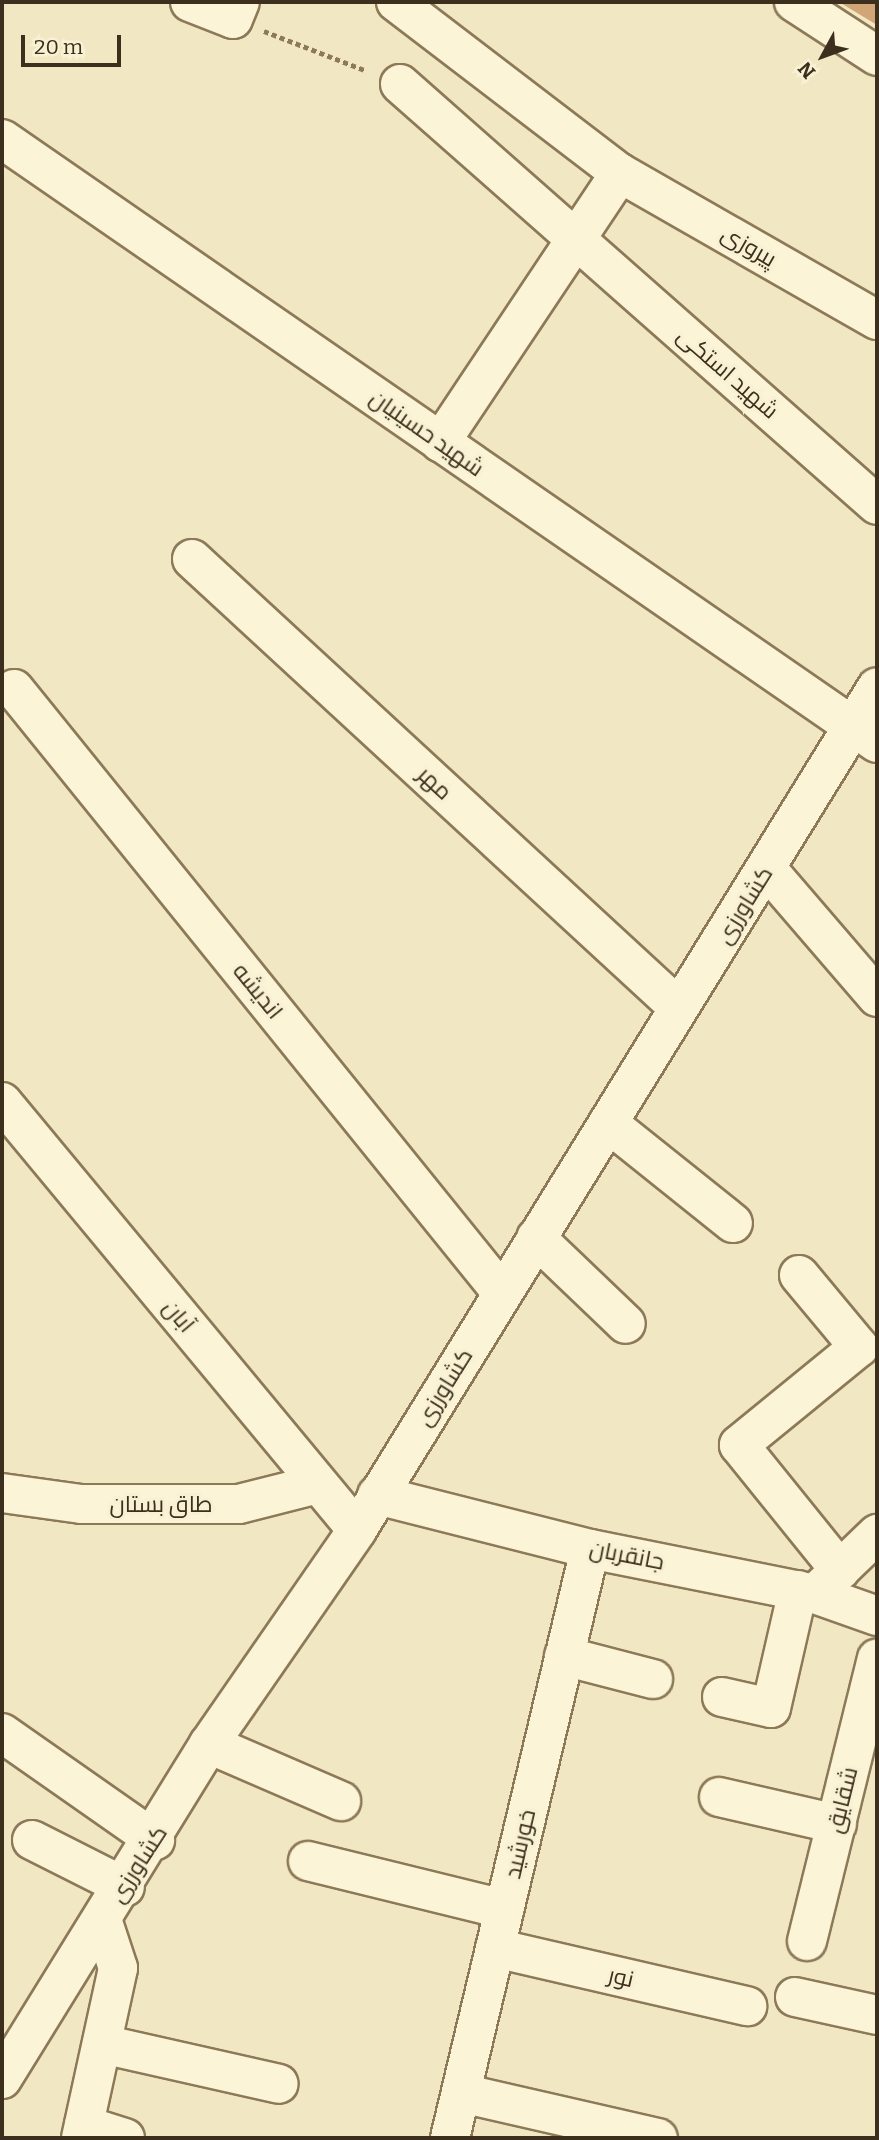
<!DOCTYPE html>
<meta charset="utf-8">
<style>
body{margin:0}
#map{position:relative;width:879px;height:2140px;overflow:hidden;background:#f1e8c3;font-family:Bitter,Cairo,serif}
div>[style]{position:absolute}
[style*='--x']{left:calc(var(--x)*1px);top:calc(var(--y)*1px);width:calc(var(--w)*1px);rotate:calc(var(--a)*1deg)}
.building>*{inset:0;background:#d2a576}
.path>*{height:4.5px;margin-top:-2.25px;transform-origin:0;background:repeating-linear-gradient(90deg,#8d7958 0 5px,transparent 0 8.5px)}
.roads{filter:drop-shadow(2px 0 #8d7958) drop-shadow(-2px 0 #8d7958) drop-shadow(0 2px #8d7958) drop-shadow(0 -2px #8d7958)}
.minor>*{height:38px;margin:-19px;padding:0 19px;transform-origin:19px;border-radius:19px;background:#fbf4d7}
span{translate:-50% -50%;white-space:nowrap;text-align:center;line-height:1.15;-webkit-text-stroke:6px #f8f1d3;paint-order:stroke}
.street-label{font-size:23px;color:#3c2f1d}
.frame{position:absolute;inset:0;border:4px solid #3c2f1d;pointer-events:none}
.north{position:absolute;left:788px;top:21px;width:70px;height:70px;-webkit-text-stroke:5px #f8f1d3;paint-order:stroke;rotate:229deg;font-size:19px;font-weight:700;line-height:28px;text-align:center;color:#3c2f1d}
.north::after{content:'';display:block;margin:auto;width:24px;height:32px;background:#3c2f1d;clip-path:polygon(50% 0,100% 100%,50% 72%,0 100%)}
.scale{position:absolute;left:21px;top:35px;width:100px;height:32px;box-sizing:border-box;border:4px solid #3c2f1d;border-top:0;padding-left:9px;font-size:21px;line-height:24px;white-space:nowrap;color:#3c2f1d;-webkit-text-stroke:5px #f8f1d3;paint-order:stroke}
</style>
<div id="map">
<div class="building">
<div style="clip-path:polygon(839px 2px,877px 2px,877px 25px)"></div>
</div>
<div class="path">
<div style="--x:264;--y:31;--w:110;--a:21.2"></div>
</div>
<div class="roads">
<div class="minor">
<div style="--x:190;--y:2;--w:46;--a:21.6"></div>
<div style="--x:233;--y:19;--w:18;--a:-68"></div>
<div style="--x:396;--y:2;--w:282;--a:37.4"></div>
<div style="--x:620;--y:173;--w:324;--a:123.7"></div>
<div style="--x:794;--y:2;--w:99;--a:33"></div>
<div style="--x:400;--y:84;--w:636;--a:41.43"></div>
<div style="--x:2;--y:139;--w:1063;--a:34.62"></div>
<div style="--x:620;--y:173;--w:296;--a:29.8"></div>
<div style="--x:192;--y:559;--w:662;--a:42.68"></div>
<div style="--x:14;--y:689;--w:777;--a:51.06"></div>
<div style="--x:767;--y:869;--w:169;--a:49.3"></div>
<div style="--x:2;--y:1102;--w:556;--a:50.33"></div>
<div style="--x:608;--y:1123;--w:160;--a:38.7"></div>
<div style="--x:536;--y:1238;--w:124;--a:43.7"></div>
<div style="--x:799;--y:1275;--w:94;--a:50.2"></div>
<div style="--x:859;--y:1347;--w:155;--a:140.8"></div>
<div style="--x:739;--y:1445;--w:161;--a:51.1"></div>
<div style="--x:2;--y:1493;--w:80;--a:7.9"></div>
<div style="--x:81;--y:1504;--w:158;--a:0"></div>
<div style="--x:239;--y:1504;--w:81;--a:-14.2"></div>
<div style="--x:377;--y:1495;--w:220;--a:14.2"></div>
<div style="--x:590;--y:1549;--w:229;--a:11.3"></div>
<div style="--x:815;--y:1594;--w:66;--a:19.5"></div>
<div style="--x:821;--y:1588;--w:78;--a:-44"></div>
<div style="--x:564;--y:1656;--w:92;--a:14.5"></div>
<div style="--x:722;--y:1697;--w:50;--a:12.7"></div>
<div style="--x:771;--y:1708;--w:121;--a:-77.1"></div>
<div style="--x:2;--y:1733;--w:187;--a:35"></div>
<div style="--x:209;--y:1744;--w:144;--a:23.4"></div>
<div style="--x:719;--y:1797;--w:121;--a:12.9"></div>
<div style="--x:32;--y:1840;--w:104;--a:26.8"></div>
<div style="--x:308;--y:1861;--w:202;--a:13.8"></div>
<div style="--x:807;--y:1941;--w:291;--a:-76.1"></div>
<div style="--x:495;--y:1948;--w:259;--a:13"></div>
<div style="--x:795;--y:1997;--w:84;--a:12.4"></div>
<div style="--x:102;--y:2044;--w:181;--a:12.7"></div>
<div style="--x:2;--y:2079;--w:394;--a:-58.3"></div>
<div style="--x:209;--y:1744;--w:260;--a:-55.3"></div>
<div style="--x:357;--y:1530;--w:990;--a:-58.33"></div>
<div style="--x:461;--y:2093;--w:202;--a:12.9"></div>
<div style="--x:84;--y:2125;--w:43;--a:17.6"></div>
<div style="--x:81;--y:2138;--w:174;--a:-77.7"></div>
<div style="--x:118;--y:1968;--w:52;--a:-108.1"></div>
<div style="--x:450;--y:2138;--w:605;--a:-76.63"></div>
</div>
</div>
<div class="street-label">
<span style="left:749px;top:246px;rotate:30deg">پیروزی</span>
<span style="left:728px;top:373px;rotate:41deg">شهید استکی</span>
<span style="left:427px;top:433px;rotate:35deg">شهید حسینیان</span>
<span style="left:435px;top:783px;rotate:43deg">مهر</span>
<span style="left:744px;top:905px;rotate:-58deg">کشاورزی</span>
<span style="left:258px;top:991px;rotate:51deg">اندیشه</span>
<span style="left:179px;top:1316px;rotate:50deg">آبان</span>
<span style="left:444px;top:1387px;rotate:-58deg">کشاورزی</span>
<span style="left:161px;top:1504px">طاق بستان</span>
<span style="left:627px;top:1555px;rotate:11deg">جانقربان</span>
<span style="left:842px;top:1800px;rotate:-76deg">شقایق</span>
<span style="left:520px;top:1844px;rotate:-77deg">خورشید</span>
<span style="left:138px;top:1864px;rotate:-57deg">کشاورزی</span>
<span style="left:621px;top:1977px;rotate:13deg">نور</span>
</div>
<div class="frame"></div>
<div class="north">N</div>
<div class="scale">20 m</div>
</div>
